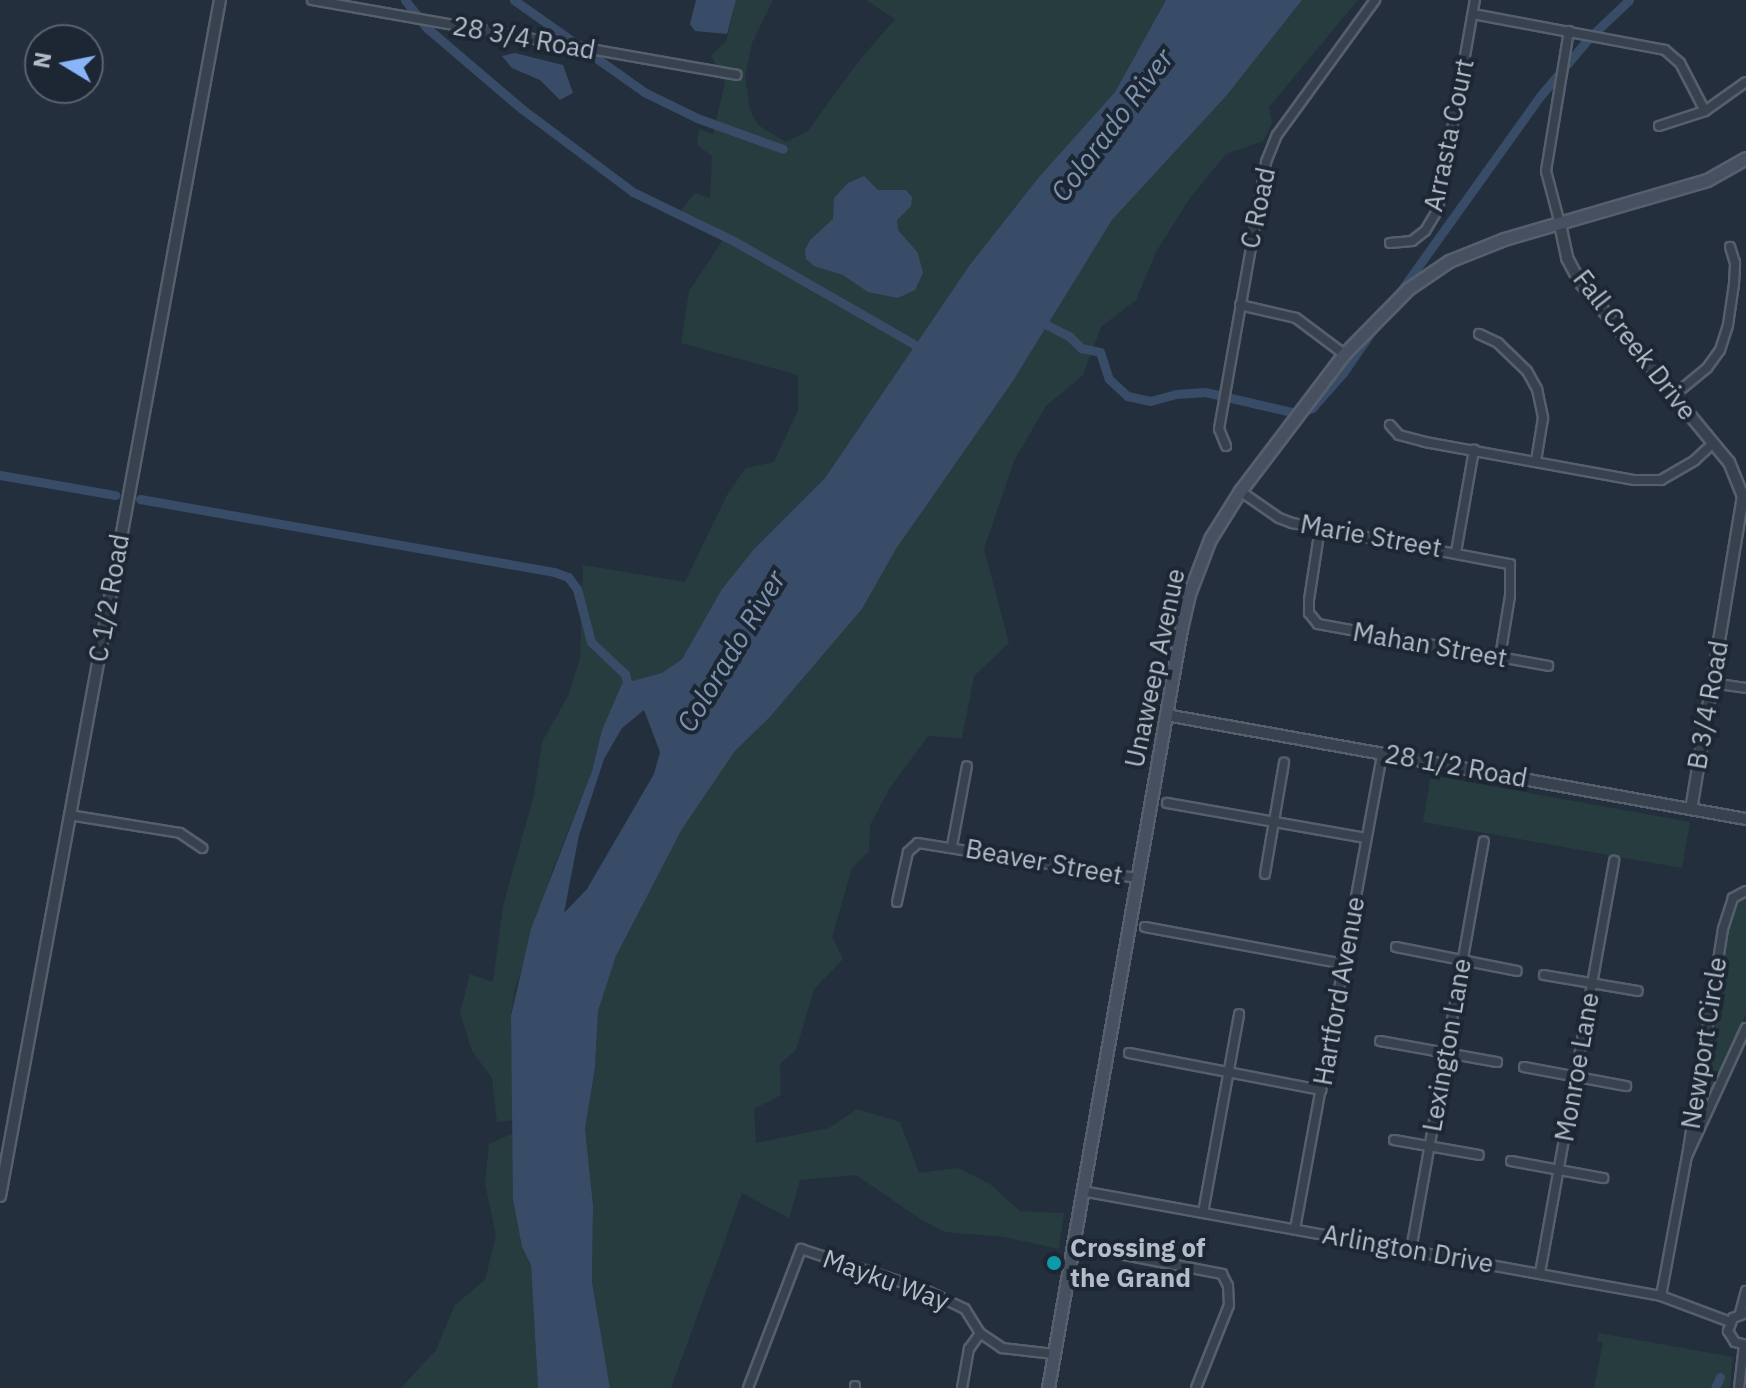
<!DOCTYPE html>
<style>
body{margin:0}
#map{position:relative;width:1746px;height:1388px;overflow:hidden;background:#242f3e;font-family:"IBM Plex Sans",sans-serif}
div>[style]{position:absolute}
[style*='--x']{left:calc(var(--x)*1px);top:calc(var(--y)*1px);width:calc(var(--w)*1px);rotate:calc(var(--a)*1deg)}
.green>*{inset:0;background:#263c3f}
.water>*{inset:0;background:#394c67}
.canal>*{height:9px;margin:-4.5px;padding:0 4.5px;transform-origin:4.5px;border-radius:4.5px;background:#394c67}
.roads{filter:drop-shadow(2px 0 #565f6c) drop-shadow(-2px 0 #565f6c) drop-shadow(0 2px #565f6c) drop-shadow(0 -2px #565f6c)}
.minor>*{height:8px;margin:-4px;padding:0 4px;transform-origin:4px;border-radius:4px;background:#38414e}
.tertiary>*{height:10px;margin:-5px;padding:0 5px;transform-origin:5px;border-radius:5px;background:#38414e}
.secondary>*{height:11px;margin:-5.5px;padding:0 5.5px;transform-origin:5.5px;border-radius:5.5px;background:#465061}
.dots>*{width:22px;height:22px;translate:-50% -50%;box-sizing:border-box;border:4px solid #1d2633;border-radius:50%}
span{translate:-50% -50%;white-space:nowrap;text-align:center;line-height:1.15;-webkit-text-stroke:8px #1d2633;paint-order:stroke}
.street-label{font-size:26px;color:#b4bcc9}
.poi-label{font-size:26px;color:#b4bcc9;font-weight:700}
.left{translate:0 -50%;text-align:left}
.water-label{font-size:28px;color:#7c92b1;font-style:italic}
.north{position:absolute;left:24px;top:24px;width:80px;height:80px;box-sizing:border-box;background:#1d2633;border:2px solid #59626f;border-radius:50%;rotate:280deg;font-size:22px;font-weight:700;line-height:32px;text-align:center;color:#b4bcc9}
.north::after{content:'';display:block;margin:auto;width:28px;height:36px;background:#8ab4f8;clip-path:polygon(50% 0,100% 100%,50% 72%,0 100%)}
</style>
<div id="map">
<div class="green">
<div style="clip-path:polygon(736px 0,773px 0,752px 43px,745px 76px,750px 110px,758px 125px,786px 142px,808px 131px,858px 62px,895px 19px,866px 0,1166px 0,1115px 92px,1039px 177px,969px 266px,825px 478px,754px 549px,722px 589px,682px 659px,662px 673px,602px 730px,592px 771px,553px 869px,515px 989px,511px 1016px,513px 1120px,497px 1122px,492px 1078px,472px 1051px,460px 1013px,470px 974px,493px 982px,503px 906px,534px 795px,542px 742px,568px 696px,580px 658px,583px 565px,685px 582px,727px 495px,746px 468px,774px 462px,798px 410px,798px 375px,681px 343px,689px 291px,723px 240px,681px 210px,695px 193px,710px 198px,712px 156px,697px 145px,699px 129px,713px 134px,725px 82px,711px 55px,726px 42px)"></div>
<div style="clip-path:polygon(1302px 0,1358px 0,1269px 107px,1272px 123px,1263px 141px,1226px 154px,1190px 198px,1156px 252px,1136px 300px,1101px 327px,1083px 375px,1046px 406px,1014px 461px,984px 549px,1009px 643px,974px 676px,962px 738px,928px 736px,890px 788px,870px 825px,869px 851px,852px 868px,832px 937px,843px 959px,814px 989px,796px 1050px,780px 1064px,781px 1095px,754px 1109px,756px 1143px,829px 1128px,857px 1109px,900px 1122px,919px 1173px,958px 1168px,990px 1184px,1020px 1211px,1064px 1213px,1059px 1249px,1004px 1237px,945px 1232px,922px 1220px,856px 1175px,800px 1180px,789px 1218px,742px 1193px,671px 1388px,610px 1388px,592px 1282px,593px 1205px,585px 1127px,595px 1068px,598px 1011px,616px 956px,682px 829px,735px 751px,769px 718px,862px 609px,896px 549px,1013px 381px,1112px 220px,1227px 95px)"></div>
<div style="clip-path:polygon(1431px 775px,1690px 822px,1682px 868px,1423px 822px)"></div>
<div style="clip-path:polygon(1746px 895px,1746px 1014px,1697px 1126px,1694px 1122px,1729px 920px,1735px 904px)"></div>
<div style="clip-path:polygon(513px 1133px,513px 1200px,522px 1247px,531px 1265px,538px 1388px,401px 1388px,436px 1350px,455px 1305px,485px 1280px,496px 1235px,485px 1184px,489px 1144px)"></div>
<div style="clip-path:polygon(1599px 1333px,1733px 1357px,1730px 1388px,1594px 1388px,1603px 1342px,1597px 1341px)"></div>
</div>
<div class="water">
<div style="clip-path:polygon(696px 0,736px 0,727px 34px,695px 31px,690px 24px)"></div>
<div style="clip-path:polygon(evenodd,1166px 0,1302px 0,1227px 95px,1112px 220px,1013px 381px,896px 549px,862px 609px,769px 718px,735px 751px,682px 829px,616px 956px,598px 1011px,595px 1068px,585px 1128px,593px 1205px,592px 1282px,610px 1388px,538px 1388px,531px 1265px,522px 1247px,513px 1200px,511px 1016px,531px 929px,592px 771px,602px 730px,622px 684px,662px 673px,682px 659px,722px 589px,754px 549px,825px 478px,969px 266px,1039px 177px,1115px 92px,1166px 0,644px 710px,660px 752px,654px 774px,587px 889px,564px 913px,579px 835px,604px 759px,622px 728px,644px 710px)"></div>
<div style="clip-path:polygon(515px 53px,563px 65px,573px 93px,560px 100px,540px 80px,512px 68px,502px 56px)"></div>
<div style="clip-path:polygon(864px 176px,878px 190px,906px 190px,912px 197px,911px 206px,897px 220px,898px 230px,918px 253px,923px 273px,915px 290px,898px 298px,868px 292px,843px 275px,814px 266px,806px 259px,805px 250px,810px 240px,833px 219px,834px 198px,848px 183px)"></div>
</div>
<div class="canal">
<div style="--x:405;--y:0;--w:36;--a:52"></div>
<div style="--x:427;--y:28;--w:125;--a:40.5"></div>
<div style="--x:522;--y:109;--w:139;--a:36.8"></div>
<div style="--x:633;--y:192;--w:112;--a:25.9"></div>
<div style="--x:734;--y:241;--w:207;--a:29.8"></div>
<div style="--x:514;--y:0;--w:161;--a:35.2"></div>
<div style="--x:646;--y:93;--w:57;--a:26.1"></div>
<div style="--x:697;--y:118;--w:91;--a:19.8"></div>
<div style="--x:1397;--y:296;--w:247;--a:-54.4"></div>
<div style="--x:1541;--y:95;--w:75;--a:-49.9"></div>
<div style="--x:1589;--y:38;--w:55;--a:-43.5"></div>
<div style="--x:1045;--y:324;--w:27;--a:27"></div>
<div style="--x:1069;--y:336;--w:17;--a:45"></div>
<div style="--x:1081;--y:348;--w:19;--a:12"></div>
<div style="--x:1100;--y:352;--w:28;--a:72"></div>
<div style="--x:1109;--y:379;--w:25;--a:43"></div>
<div style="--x:1127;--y:396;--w:24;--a:12"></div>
<div style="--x:1150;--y:401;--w:27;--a:-15"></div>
<div style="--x:1176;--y:394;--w:29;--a:-4"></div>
<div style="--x:1205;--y:392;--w:93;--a:13"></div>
<div style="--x:1296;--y:413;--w:17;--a:-17"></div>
<div style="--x:1312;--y:408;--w:47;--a:-48.5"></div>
<div style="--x:1343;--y:373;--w:51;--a:-55.4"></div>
<div style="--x:0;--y:475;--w:117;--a:9.9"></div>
<div style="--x:140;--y:499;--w:420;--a:10"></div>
<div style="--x:554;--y:572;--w:15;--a:20"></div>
<div style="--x:568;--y:577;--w:15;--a:53"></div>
<div style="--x:577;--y:589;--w:55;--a:75.2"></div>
<div style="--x:591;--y:642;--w:47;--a:43.3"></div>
<div style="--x:625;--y:674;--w:9;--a:77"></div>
<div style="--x:1715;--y:1388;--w:12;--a:-66"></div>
</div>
<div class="roads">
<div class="minor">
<div style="--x:312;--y:0;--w:431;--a:10"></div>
<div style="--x:1473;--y:14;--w:195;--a:10.6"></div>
<div style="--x:1665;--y:50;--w:20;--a:41"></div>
<div style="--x:1680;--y:63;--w:54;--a:62.5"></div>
<div style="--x:1659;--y:126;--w:48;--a:-18.1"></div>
<div style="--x:1705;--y:111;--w:50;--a:-35.3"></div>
<div style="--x:1560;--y:224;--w:55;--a:-104.8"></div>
<div style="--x:1546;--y:171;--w:142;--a:-80.7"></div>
<div style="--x:1390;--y:243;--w:22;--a:-5"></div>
<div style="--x:1412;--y:241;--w:16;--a:-38"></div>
<div style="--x:1425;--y:231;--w:26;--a:-59"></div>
<div style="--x:1438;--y:209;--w:212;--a:-80"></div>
<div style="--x:1240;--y:305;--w:57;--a:13.1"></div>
<div style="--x:1296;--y:318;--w:60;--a:36.9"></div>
<div style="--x:1479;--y:334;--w:21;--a:25"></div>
<div style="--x:1498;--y:343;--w:40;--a:44"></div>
<div style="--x:1527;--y:371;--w:21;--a:61"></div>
<div style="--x:1537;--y:389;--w:30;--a:78"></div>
<div style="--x:1543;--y:418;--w:44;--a:99.2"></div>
<div style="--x:1673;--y:396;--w:44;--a:-39.5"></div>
<div style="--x:1707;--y:368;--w:22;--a:-54"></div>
<div style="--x:1720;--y:350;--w:26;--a:-72"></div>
<div style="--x:1728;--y:325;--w:41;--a:-81.7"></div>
<div style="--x:1734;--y:284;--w:21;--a:-87"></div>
<div style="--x:1735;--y:263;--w:17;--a:-107"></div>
<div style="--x:1390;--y:425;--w:13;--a:48"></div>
<div style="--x:1399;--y:435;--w:27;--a:15"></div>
<div style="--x:1425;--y:442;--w:213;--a:10.3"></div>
<div style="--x:1635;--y:480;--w:26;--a:0"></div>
<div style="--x:1661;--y:480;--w:39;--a:-30"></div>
<div style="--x:1695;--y:460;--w:25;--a:-43"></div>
<div style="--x:1226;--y:446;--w:18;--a:-112"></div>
<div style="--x:1219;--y:429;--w:271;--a:-80"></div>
<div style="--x:1266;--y:162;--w:29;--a:-68"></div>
<div style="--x:1277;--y:135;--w:167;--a:-54"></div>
<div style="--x:1240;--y:491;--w:47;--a:34.7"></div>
<div style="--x:1279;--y:518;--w:14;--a:21"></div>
<div style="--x:1292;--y:523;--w:222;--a:10.7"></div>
<div style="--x:1510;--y:564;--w:32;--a:90"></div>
<div style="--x:1510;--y:596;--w:62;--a:99.3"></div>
<div style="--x:1320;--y:528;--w:73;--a:98.7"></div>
<div style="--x:1309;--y:600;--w:13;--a:90"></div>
<div style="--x:1309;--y:613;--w:14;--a:51"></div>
<div style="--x:1318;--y:624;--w:234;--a:10.3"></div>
<div style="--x:1456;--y:552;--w:104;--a:-80"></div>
<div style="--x:1711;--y:683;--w:35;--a:8"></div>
<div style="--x:1167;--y:803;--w:202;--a:10"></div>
<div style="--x:69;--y:815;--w:112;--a:9.2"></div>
<div style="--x:180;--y:833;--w:27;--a:34"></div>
<div style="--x:952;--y:846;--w:81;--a:-79.4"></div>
<div style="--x:1265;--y:874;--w:113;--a:-80.3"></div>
<div style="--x:1746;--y:891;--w:15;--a:152"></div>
<div style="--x:1733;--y:898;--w:33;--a:108"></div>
<div style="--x:1723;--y:929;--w:230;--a:99"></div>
<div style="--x:1687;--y:1156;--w:141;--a:-65.3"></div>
<div style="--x:897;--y:902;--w:51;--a:-77.6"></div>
<div style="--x:908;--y:852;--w:13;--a:-42"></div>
<div style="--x:918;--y:843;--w:221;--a:9.1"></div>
<div style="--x:1145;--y:927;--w:202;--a:10.5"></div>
<div style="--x:1396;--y:947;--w:123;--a:11.2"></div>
<div style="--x:1544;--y:975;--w:95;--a:9.7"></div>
<div style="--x:1380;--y:1041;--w:119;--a:10.2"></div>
<div style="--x:1129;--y:1053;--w:196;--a:10.9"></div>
<div style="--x:1524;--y:1067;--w:104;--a:10.6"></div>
<div style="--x:1394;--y:1140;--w:86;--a:10"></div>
<div style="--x:1511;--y:1161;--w:94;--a:10.5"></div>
<div style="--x:1082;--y:1191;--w:588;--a:10.28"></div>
<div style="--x:1661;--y:1296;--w:74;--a:20.6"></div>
<div style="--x:1203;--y:1213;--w:202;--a:-79.7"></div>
<div style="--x:1295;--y:1229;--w:484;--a:-79.6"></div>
<div style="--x:1073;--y:1245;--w:152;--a:11"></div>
<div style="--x:1222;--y:1274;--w:13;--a:63"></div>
<div style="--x:1228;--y:1286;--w:19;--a:87"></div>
<div style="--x:1229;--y:1305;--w:89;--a:111.7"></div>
<div style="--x:1411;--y:1250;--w:415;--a:-79.9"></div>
<div style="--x:1540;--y:1273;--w:419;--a:-79.8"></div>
<div style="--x:1661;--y:1296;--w:142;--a:-79.5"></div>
<div style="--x:1740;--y:1313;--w:23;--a:-75"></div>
<div style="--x:1746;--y:1313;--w:14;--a:159"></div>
<div style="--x:1733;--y:1318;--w:14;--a:111"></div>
<div style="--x:1728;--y:1331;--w:13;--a:58"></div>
<div style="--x:1735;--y:1342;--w:11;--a:15"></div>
<div style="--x:748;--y:1388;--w:149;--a:-69.1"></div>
<div style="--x:801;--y:1249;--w:131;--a:18.3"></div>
<div style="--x:925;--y:1290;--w:44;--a:25.4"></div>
<div style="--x:965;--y:1309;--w:28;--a:58"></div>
<div style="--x:980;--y:1333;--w:27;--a:34"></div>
<div style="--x:1002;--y:1348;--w:52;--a:6.6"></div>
<div style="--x:855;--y:1388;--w:2;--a:-90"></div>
<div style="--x:962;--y:1388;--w:40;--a:-80"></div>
<div style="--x:969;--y:1349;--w:19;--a:-55"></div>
<div style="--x:1739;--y:1388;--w:43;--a:-83.4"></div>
</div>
<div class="tertiary">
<div style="--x:1560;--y:224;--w:35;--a:78"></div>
<div style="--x:1567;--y:258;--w:26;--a:62"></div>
<div style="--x:1579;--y:281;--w:235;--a:50.4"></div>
<div style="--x:1729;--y:462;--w:37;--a:68"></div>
<div style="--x:1743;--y:496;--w:317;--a:99.4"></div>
<div style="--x:1166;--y:715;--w:589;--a:10.17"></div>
<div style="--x:0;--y:1196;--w:1216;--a:-79.58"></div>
</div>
<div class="secondary">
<div style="--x:1048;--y:1388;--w:771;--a:-80.06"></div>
<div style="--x:1181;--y:629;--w:36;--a:-77"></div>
<div style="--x:1189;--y:594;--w:59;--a:-69.1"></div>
<div style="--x:1210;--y:539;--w:57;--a:-58"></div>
<div style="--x:1240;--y:491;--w:172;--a:-52.8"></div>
<div style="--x:1344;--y:354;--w:91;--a:-45.4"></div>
<div style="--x:1408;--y:289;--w:50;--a:-34.3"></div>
<div style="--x:1449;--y:261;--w:59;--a:-21.8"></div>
<div style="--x:1504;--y:239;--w:211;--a:-16.2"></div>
<div style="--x:1707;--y:180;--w:45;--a:-29.4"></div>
</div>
</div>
<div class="dots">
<div style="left:1054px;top:1263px;background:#0f9aa8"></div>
</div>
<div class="street-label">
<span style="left:524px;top:38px;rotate:10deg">28 3/4 Road</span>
<span style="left:1449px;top:135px;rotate:-78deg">Arrasta Court</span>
<span style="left:1258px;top:208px;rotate:-78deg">C Road</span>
<span style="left:1635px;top:345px;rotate:52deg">Fall Creek Drive</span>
<span style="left:1371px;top:536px;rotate:10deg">Marie Street</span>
<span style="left:109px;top:598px;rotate:-80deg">C 1/2 Road</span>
<span style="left:1430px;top:645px;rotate:10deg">Mahan Street</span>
<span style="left:1155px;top:668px;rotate:-78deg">Unaweep Avenue</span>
<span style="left:1708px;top:705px;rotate:-80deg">B 3/4 Road</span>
<span style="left:1456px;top:766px;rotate:10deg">28 1/2 Road</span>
<span style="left:1044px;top:862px;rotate:10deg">Beaver Street</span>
<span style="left:1339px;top:991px;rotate:-80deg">Hartford Avenue</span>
<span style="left:1704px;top:1043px;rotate:-81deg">Newport Circle</span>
<span style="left:1447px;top:1045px;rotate:-80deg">Lexington Lane</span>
<span style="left:1577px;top:1067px;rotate:-80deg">Monroe Lane</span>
<span style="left:1408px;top:1249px;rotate:10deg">Arlington Drive</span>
<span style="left:886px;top:1280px;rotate:20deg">Mayku Way</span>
</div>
<div class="poi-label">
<span class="left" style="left:1070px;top:1263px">Crossing of<br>the Grand</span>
</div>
<div class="water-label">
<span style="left:1112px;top:125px;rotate:-53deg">Colorado River</span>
<span style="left:731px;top:651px;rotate:-59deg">Colorado River</span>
</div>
<div class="north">N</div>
</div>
